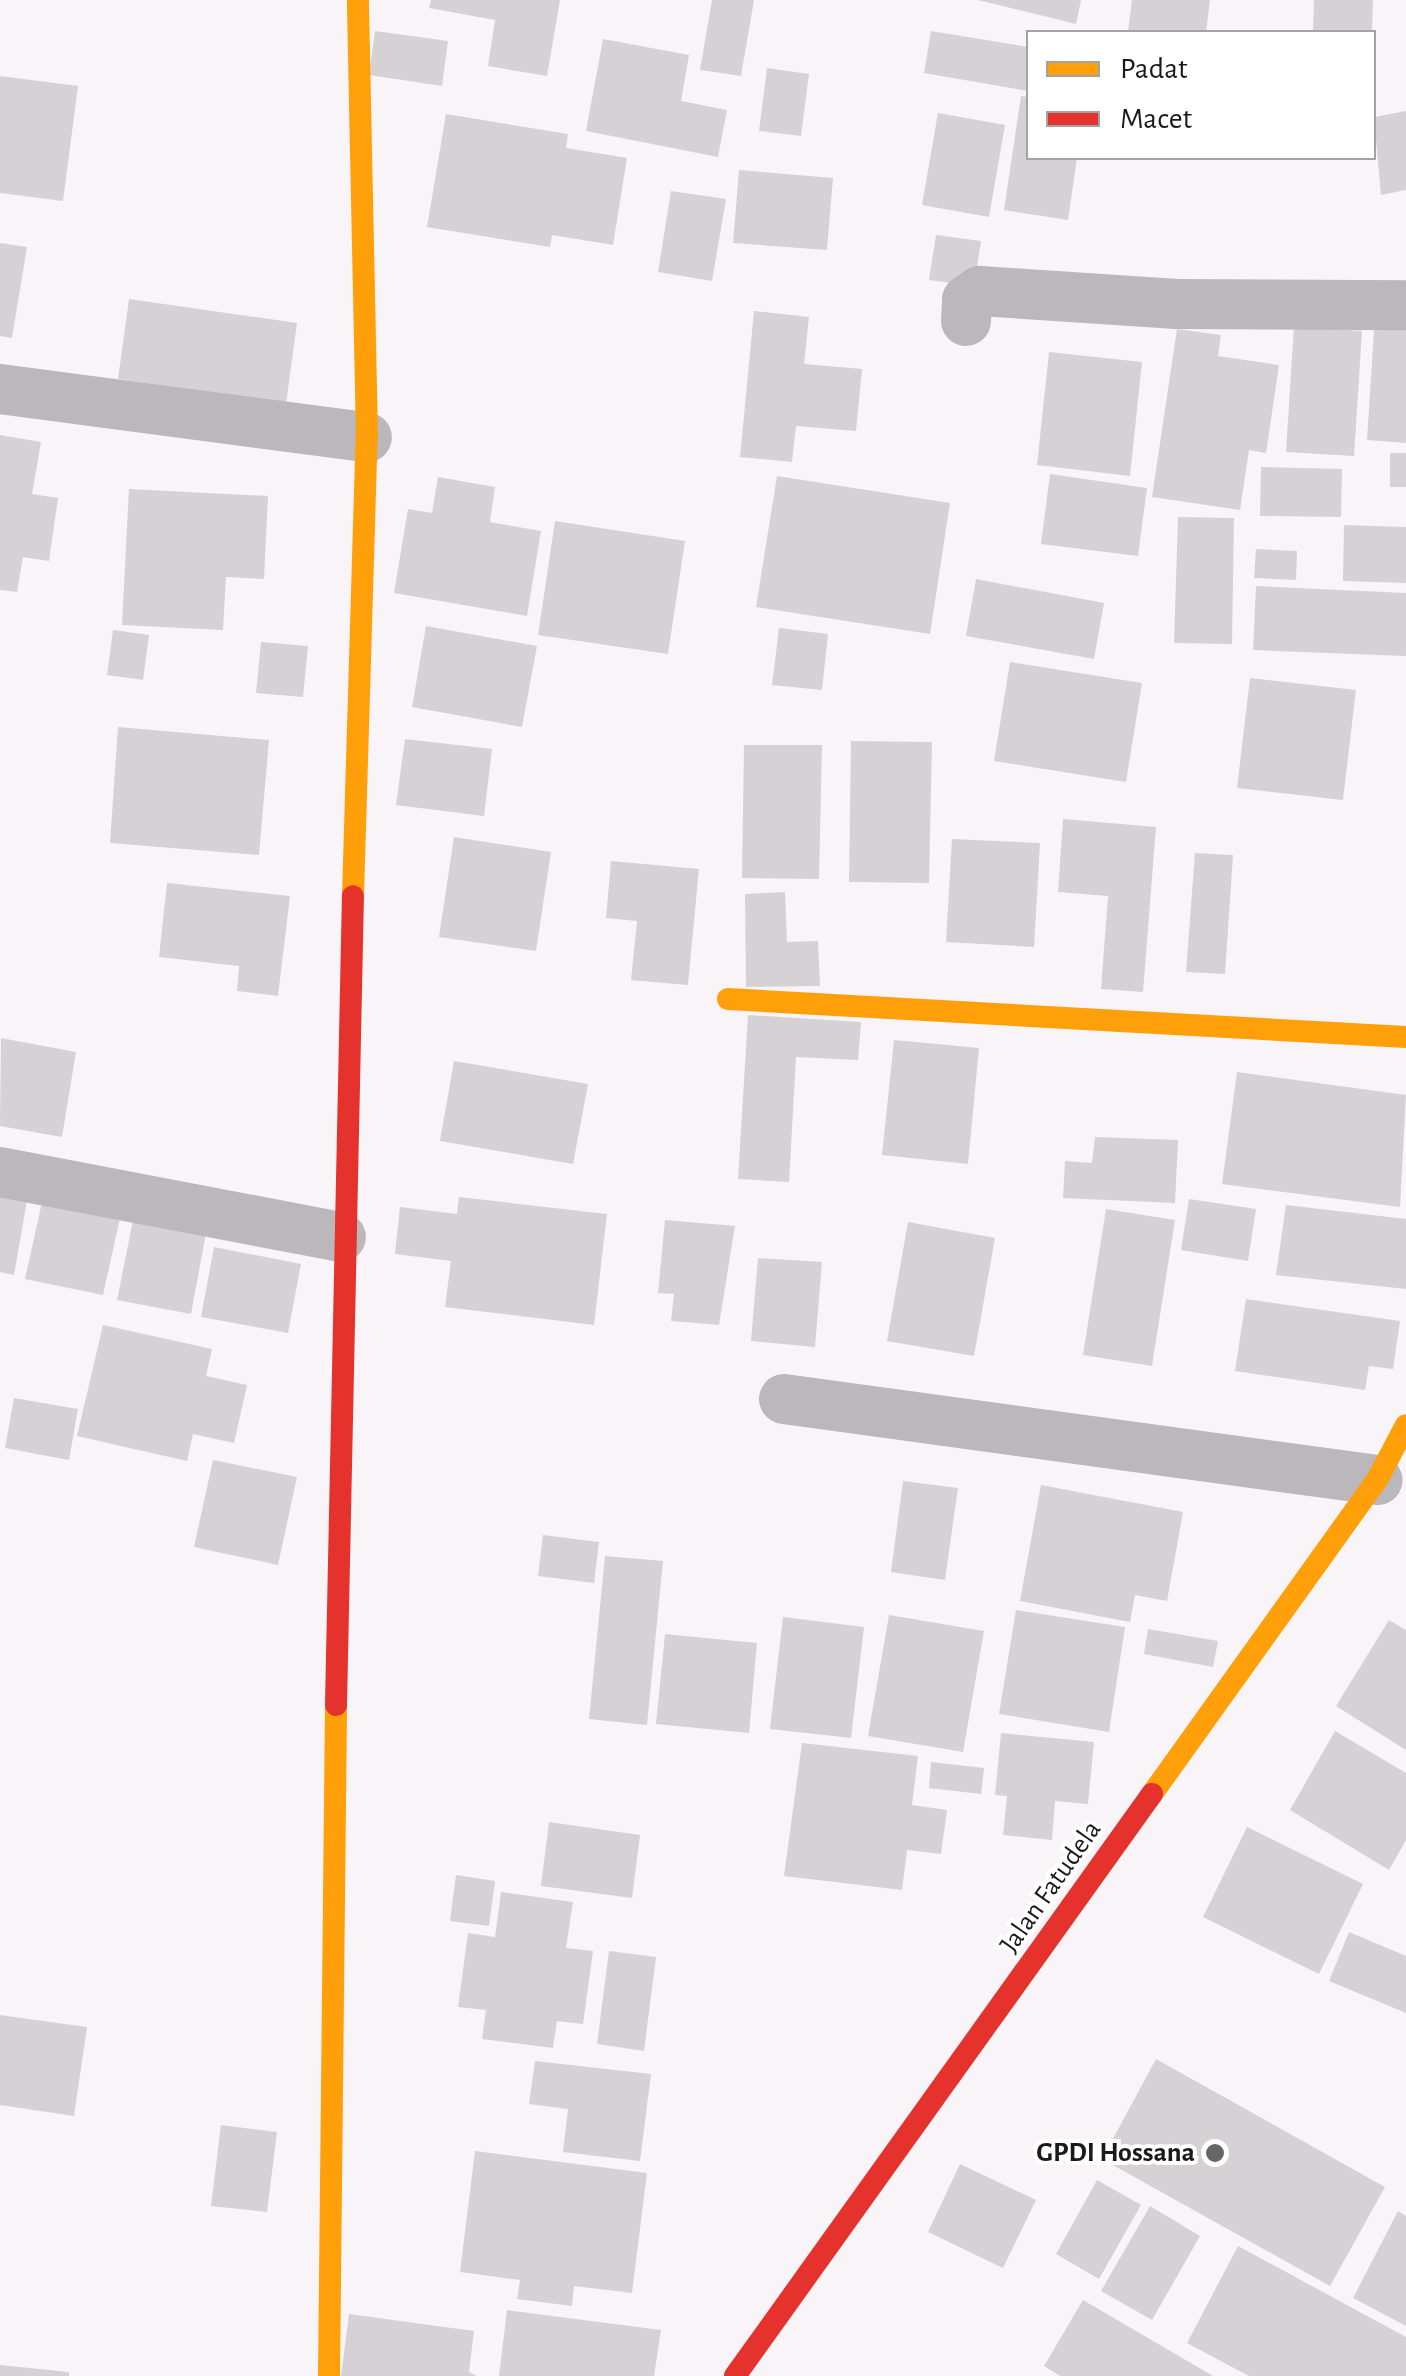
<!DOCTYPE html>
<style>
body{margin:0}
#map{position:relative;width:1406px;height:2376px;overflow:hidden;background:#f9f4f8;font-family:"Alegreya Sans",sans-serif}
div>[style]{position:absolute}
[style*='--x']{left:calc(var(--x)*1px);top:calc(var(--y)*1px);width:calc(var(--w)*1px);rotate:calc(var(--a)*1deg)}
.building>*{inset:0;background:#d5d1d4}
.street>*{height:50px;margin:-25px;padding:0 25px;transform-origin:25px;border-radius:25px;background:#bab8ba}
.slow>*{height:22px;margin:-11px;padding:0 11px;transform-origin:11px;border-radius:11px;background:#ff9f0a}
.jam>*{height:22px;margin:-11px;padding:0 11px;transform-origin:11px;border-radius:11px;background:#e5322d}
.dots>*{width:28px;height:28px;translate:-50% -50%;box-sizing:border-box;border:5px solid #fff;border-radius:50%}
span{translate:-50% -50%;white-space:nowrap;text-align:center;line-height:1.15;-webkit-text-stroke:8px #fff;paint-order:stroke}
.street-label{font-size:28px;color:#1c191b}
.poi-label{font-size:28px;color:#1c191b;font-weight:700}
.right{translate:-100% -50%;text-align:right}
.legend{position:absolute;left:1026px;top:30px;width:350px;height:130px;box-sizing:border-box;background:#fff;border:2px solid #a4a3a4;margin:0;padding:12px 18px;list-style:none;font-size:30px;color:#1c191b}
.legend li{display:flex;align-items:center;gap:20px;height:50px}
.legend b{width:50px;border:2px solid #a4a3a4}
</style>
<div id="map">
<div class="building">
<div style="clip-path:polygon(431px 0,560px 0,547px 76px,488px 66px,495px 20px,429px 8px)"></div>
<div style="clip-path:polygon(712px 0,754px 0,741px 76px,700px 70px)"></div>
<div style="clip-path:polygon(978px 0,1081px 0,1076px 24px)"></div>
<div style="clip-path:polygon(1132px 0,1210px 0,1206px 32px,1128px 32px)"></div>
<div style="clip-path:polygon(1314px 0,1373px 0,1372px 32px,1313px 32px)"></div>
<div style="clip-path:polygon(375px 31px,448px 41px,442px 86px,369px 75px)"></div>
<div style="clip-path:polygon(931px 31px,1028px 47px,1028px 91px,924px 73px)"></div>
<div style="clip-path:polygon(603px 39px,689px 55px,681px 101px,727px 110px,718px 157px,586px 131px)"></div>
<div style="clip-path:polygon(767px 68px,809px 74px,801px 136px,759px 131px)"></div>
<div style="clip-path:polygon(0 76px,78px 86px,63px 201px,0 193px)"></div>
<div style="clip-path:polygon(1021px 96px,1028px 97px,1028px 158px,1077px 158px,1068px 220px,1004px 210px)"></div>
<div style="clip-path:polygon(1406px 111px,1406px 190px,1381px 195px,1374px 117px)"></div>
<div style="clip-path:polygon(938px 113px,1005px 125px,989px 217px,922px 205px)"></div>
<div style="clip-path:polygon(446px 114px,568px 134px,566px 148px,627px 158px,613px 245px,552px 235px,550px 247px,427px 227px)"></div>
<div style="clip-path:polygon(739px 170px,833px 178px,827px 250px,733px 243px)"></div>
<div style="clip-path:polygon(671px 191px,726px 199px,712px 281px,658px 272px)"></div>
<div style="clip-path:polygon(936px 235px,981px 241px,974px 286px,929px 280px)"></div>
<div style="clip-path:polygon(0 243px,27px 247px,12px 338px,0 336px)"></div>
<div style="clip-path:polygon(129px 299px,297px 323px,286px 404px,118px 379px)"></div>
<div style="clip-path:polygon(754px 311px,809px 317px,804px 364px,862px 369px,856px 431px,796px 426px,792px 462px,740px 457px)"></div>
<div style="clip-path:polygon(1375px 315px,1406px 318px,1406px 443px,1367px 440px)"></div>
<div style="clip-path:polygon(1294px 326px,1362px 331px,1354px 456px,1286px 452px)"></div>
<div style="clip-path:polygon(1177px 329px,1221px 335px,1218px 356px,1279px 365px,1266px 453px,1249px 450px,1240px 510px,1152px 497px)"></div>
<div style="clip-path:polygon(1049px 352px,1142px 362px,1130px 476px,1037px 465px)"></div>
<div style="clip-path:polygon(0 435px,41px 442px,32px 494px,58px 498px,49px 561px,23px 557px,17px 592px,0 590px)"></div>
<div style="clip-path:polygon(1390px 453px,1406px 453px,1406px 487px,1390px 487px)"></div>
<div style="clip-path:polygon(1261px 467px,1342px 469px,1341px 517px,1260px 516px)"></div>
<div style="clip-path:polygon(1050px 474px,1147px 488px,1138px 556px,1041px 544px)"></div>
<div style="clip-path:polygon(777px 476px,950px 503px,930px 634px,756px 607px)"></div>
<div style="clip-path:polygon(438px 477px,495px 487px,490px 522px,541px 531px,527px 616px,394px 593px,408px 509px,432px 513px)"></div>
<div style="clip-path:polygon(129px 489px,268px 496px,264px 579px,226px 577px,223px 630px,122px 625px)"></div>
<div style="clip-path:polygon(1178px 517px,1234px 518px,1232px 644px,1174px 643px)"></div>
<div style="clip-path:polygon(555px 521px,685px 541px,668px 654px,538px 635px)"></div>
<div style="clip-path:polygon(1344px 525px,1406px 527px,1406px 583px,1343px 581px)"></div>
<div style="clip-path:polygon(1256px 549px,1297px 551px,1296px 580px,1254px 578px)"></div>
<div style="clip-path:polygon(976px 579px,1104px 603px,1094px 659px,966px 636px)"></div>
<div style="clip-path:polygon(1256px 586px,1406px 593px,1406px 656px,1253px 650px)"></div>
<div style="clip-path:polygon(426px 626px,537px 646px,522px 727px,412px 707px)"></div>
<div style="clip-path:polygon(779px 628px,828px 634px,822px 690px,772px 685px)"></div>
<div style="clip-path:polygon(113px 630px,149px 635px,143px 680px,107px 675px)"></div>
<div style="clip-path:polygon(261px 642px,308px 646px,303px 697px,256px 693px)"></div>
<div style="clip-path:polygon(1010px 662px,1142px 683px,1126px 782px,994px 761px)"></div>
<div style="clip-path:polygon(1250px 678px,1356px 690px,1343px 800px,1237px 788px)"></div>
<div style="clip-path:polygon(118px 727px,269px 740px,259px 855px,110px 843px)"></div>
<div style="clip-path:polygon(405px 739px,492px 749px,484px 816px,396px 805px)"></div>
<div style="clip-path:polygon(851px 741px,932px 742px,929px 883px,849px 882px)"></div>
<div style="clip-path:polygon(744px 745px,822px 745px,819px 879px,742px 878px)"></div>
<div style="clip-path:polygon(1063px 819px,1156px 827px,1143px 992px,1101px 989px,1108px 896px,1058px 892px)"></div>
<div style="clip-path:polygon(454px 837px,551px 852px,536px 951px,439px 937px)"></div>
<div style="clip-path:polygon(952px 839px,1040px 843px,1034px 947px,946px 942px)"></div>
<div style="clip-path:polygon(1195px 853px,1233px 855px,1225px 974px,1186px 972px)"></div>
<div style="clip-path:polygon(611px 861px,699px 869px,688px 985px,631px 980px,637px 921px,606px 918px)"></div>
<div style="clip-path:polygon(167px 883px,290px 896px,278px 996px,237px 991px,239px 966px,159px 957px)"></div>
<div style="clip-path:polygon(785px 892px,787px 942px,818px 941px,820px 986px,746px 987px,745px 894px)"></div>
<div style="clip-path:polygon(748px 1015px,861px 1022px,858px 1060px,796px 1057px,789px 1182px,738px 1179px)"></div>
<div style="clip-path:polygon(1px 1038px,76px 1052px,62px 1137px,0 1126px)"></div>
<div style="clip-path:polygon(894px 1040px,979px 1048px,968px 1164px,882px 1155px)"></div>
<div style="clip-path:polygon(454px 1061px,588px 1084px,573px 1164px,440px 1141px)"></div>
<div style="clip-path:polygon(1237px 1072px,1406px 1095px,1400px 1207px,1222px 1184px)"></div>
<div style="clip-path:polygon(1095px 1137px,1178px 1140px,1175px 1203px,1063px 1198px,1065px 1161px,1092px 1163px)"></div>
<div style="clip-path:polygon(0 1184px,29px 1189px,14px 1275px,0 1272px)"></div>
<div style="clip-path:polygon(44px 1193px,122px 1209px,103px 1295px,25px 1279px)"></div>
<div style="clip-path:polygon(459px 1197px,607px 1214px,594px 1325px,445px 1307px,451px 1261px,395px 1254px,400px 1207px,457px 1214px)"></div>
<div style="clip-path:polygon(1189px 1199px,1256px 1209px,1248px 1261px,1181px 1250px)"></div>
<div style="clip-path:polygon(1286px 1205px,1406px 1219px,1406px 1289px,1276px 1275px)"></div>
<div style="clip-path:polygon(1106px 1209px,1175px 1220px,1152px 1366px,1083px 1355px)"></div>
<div style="clip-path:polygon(133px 1220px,206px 1233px,191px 1314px,117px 1300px)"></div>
<div style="clip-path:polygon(665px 1220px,735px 1226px,719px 1325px,671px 1321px,674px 1294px,658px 1293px)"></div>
<div style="clip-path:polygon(908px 1222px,995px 1238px,974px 1356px,887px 1341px)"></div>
<div style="clip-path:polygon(214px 1247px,301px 1264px,288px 1333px,201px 1317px)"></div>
<div style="clip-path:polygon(758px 1258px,822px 1262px,815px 1347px,751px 1341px)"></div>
<div style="clip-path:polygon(1246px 1299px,1400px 1321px,1393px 1369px,1369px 1366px,1365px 1390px,1235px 1371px)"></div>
<div style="clip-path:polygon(103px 1325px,212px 1349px,206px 1376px,247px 1385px,234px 1443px,193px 1434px,187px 1461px,77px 1436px)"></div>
<div style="clip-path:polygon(14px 1398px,78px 1409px,69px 1460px,5px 1448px)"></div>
<div style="clip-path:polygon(213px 1460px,297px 1477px,278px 1565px,194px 1547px)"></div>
<div style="clip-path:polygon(903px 1481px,958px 1488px,945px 1580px,891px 1572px)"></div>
<div style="clip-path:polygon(1041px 1485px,1183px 1512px,1167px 1601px,1135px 1595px,1130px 1622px,1020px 1601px)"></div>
<div style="clip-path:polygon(543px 1535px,599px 1542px,594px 1583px,538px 1576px)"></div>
<div style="clip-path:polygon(605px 1556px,663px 1561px,647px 1725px,589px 1719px)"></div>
<div style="clip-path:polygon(1016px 1610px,1125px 1627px,1109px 1732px,999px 1714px)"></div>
<div style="clip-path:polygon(889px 1615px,984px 1631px,963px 1752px,868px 1736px)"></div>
<div style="clip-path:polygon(783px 1617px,864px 1627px,851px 1738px,770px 1729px)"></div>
<div style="clip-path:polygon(1389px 1620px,1406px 1630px,1406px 1750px,1336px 1706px)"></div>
<div style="clip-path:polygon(1148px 1629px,1218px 1641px,1213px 1667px,1144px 1654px)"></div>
<div style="clip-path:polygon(665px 1634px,757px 1643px,749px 1733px,656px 1724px)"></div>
<div style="clip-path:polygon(1335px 1731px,1406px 1773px,1406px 1840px,1389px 1870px,1290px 1810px)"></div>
<div style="clip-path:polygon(1001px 1733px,1094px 1742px,1088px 1804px,1055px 1801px,1052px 1840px,1003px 1835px,1007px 1796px,995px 1795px)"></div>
<div style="clip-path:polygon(802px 1743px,918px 1756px,912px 1805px,947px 1810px,941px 1854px,907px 1850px,902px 1890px,784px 1876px)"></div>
<div style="clip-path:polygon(931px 1762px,984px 1768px,981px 1794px,929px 1788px)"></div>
<div style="clip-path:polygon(549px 1822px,640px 1835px,632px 1898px,541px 1886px)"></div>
<div style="clip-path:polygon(1247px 1827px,1363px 1884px,1319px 1974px,1203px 1917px)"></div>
<div style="clip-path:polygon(456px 1875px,495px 1881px,489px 1926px,450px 1921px)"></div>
<div style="clip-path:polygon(501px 1892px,573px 1902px,566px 1948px,593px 1951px,583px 2024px,557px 2021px,553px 2048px,482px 2039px,486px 2010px,458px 2007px,468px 1933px,495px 1937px)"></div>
<div style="clip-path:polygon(1349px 1932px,1406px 1956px,1406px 2013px,1329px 1981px)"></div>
<div style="clip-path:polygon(609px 1951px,656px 1957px,644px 2051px,597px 2044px)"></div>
<div style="clip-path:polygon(0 2015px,87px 2027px,74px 2116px,0 2105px)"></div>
<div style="clip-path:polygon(1156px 2059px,1385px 2187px,1330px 2286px,1102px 2159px)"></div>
<div style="clip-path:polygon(535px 2061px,651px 2074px,640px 2161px,563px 2152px,568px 2109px,529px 2104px)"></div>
<div style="clip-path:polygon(221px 2125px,277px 2132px,267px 2212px,211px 2206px)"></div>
<div style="clip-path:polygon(475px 2151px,647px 2173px,632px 2293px,574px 2286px,572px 2306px,517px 2299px,520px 2280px,460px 2272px)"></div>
<div style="clip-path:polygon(960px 2164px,1036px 2200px,1003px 2268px,928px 2232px)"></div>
<div style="clip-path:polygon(1097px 2180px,1141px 2205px,1099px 2279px,1056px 2254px)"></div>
<div style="clip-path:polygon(1150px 2206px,1200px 2236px,1152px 2320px,1101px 2291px)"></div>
<div style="clip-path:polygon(1398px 2211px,1406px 2216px,1406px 2326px,1353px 2298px)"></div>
<div style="clip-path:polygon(1238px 2246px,1406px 2337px,1406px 2376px,1249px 2376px,1187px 2343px)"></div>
<div style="clip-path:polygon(1083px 2300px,1213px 2376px,1060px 2376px,1044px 2366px)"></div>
<div style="clip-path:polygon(507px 2310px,661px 2330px,654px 2376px,499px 2376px)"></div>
<div style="clip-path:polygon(349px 2314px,474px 2331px,469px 2372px,477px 2376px,341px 2376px)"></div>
<div style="clip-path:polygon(0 2365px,69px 2372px,69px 2376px,0 2376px)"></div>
</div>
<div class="street">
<div style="--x:966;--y:321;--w:21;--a:-87"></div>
<div style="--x:967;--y:300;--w:16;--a:-35"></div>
<div style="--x:980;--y:291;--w:197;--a:3.8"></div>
<div style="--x:1177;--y:304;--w:229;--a:0.3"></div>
<div style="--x:0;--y:389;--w:370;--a:7.5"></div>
<div style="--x:0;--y:1172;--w:347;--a:10.8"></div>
<div style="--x:784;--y:1399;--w:599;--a:7.78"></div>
</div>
<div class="slow">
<div style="--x:353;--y:896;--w:459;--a:-88.3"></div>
<div style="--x:367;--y:437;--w:437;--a:-91.2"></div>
<div style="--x:728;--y:999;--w:679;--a:3.21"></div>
<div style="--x:1152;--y:1794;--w:386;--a:-54.4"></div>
<div style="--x:1377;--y:1480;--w:62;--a:-62.2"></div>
<div style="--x:329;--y:2376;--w:671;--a:-89.4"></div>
</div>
<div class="jam">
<div style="--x:336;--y:1705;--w:809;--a:-88.8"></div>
<div style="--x:735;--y:2376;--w:716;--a:-54.38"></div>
</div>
<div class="dots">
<div style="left:1215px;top:2153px;background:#696668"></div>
</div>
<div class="street-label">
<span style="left:1051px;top:1887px;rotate:-55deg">Jalan Fatudela</span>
</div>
<div class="poi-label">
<span class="right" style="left:1195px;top:2153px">GPDI Hossana</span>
</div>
<ul class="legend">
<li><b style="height:12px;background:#ff9f0a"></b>Padat</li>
<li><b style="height:12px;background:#e5322d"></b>Macet</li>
</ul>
</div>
